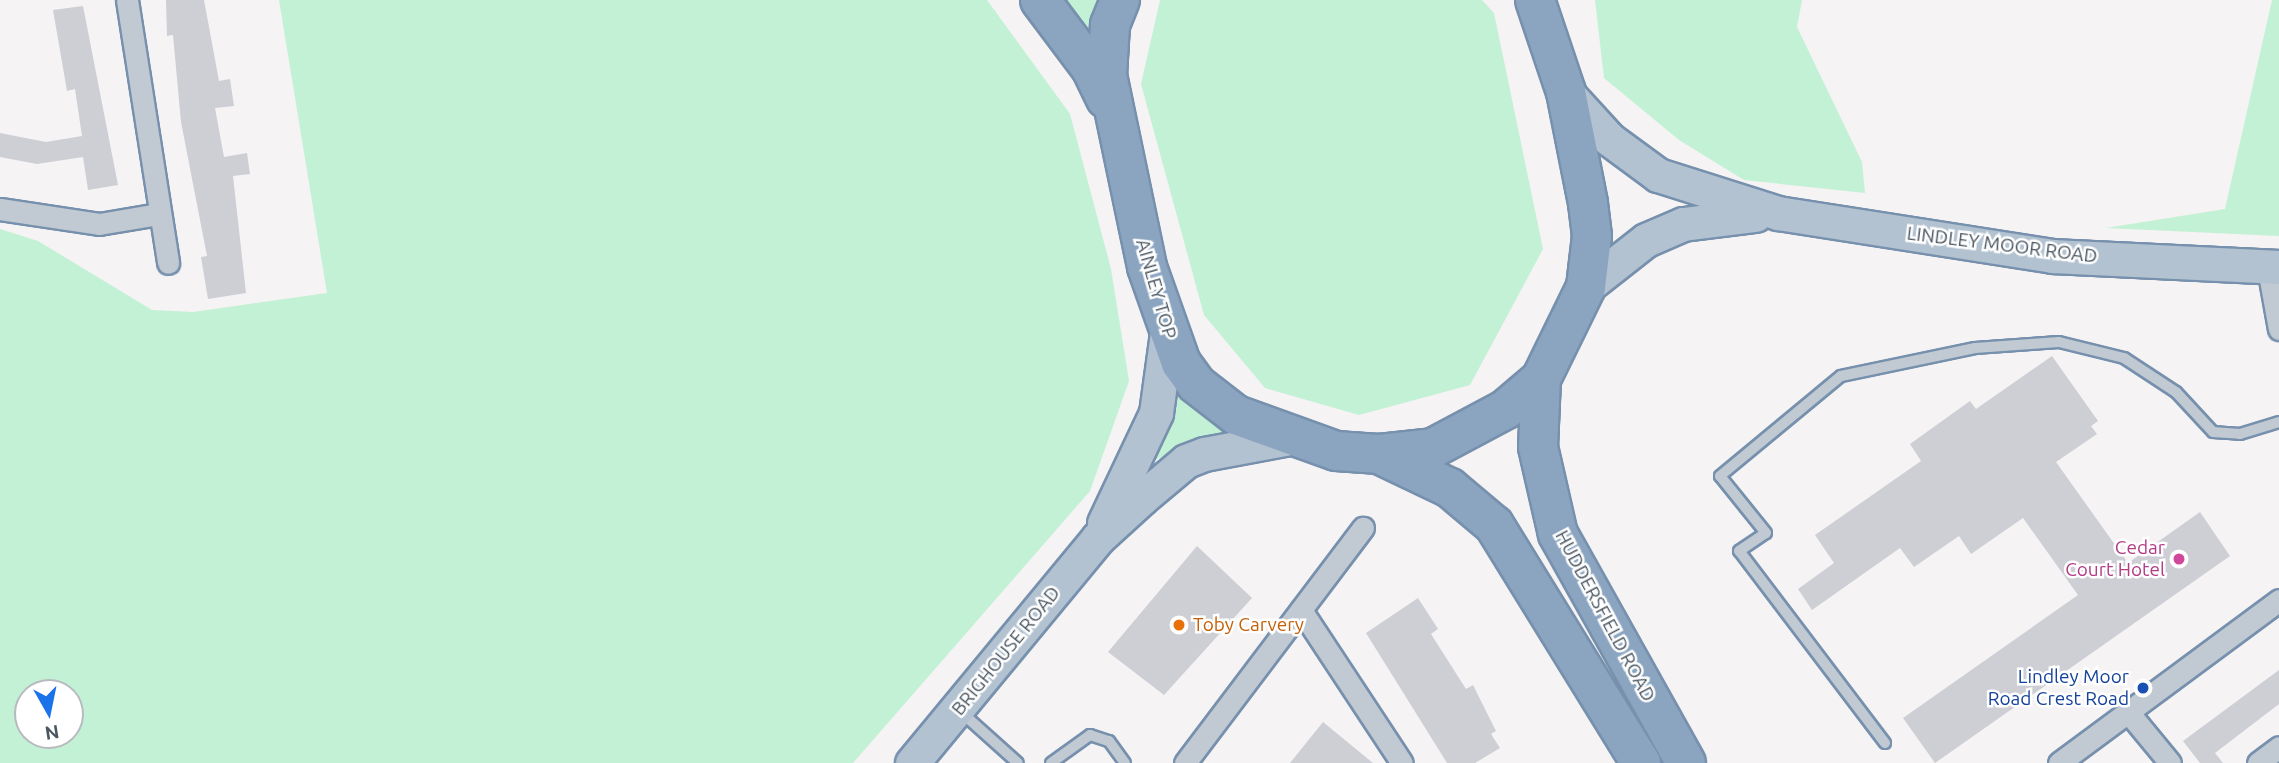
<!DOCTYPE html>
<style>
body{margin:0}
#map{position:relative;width:2279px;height:763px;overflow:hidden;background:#f5f3f3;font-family:Ubuntu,sans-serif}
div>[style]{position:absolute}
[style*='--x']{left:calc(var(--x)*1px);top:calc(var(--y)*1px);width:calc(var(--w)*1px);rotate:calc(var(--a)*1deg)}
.green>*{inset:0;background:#c3f1d5}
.building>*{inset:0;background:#cdcfd5}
.roads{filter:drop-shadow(2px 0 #7690ad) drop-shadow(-2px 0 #7690ad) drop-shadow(0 2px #7690ad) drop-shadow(0 -2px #7690ad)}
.lane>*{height:10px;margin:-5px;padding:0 5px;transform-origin:5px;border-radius:5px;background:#c1cad2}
.street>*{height:21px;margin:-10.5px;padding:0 10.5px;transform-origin:10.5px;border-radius:10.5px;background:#c1cad2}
.primary>*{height:33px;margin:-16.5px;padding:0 16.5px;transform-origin:16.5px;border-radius:16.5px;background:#b3c2d1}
.highway>*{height:38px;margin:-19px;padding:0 19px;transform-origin:19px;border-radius:19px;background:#8ba5c1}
.dots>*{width:19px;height:19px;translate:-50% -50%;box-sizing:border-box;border:4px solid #fff;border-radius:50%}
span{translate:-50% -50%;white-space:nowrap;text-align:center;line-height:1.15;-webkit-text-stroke:5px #fff;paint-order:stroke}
.street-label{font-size:19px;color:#4a5661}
.hotel-label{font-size:19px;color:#b23c85}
.right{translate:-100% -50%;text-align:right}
.food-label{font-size:19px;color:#c56008}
.left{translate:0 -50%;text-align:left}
.transit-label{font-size:19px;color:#164399}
.north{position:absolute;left:14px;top:679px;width:70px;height:70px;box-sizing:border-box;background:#fff;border:2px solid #b7bbc0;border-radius:50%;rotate:171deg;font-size:19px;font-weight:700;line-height:28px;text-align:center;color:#4a5661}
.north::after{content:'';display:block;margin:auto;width:24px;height:32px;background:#1a73e8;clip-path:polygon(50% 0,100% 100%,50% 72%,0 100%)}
</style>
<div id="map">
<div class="green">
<div style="clip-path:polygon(evenodd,279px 0,987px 0,1070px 114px,1111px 269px,1129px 381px,1090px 491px,853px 763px,0 763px,0 229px,38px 241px,152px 310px,193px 312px,327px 293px,279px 0,28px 693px,70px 693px,70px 735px,28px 735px,28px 693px)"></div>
<div style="clip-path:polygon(1058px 0,1106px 0,1096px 48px)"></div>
<div style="clip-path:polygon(1160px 0,1482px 0,1494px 13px,1543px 249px,1470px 385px,1359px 415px,1265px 388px,1204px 315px,1141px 84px)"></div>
<div style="clip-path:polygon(1595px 0,1802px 0,1797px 27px,1862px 162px,1865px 193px,1744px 180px,1679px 140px,1604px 78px)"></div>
<div style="clip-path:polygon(2272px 0,2279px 0,2279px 236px,2106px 228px,2225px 209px)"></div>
<div style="clip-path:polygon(1178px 372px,1238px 429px,1203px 437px,1153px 461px)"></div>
</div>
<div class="building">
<div style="clip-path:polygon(166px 0,204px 0,219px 81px,230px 79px,234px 106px,215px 108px,224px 157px,247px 153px,250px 174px,233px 176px,246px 293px,208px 299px,201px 257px,207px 256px,181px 122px,173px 35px,167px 36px)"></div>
<div style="clip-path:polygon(83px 6px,118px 185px,88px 190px,83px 157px,37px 164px,0 157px,0 133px,46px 142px,82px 136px,75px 89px,67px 91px,53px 10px)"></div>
<div style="clip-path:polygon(2052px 356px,2098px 421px,2091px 426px,2097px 434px,2056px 462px,2128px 563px,2200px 512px,2230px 556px,1935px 763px,1903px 718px,2078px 595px,2023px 518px,1971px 554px,1959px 536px,1914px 567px,1900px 548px,1812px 610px,1798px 589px,1834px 563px,1815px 535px,1921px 461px,1910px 444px,1970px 401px,1976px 409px)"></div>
<div style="clip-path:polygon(1197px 546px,1252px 598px,1164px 695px,1108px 652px)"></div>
<div style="clip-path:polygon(1418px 598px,1438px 629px,1431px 634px,1466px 689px,1473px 685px,1496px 731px,1491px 734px,1500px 748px,1475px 763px,1447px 763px,1366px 633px)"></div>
<div style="clip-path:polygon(2279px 670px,2279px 704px,2215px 753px,2223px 763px,2200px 763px,2183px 741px)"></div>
<div style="clip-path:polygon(1323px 722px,1373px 763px,1290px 763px)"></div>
</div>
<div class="roads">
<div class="lane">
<div style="--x:961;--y:712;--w:76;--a:41.8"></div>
<div style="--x:1885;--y:743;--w:241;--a:-127.2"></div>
<div style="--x:1739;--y:551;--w:32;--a:-34"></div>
<div style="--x:1766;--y:533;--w:73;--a:-128.9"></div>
<div style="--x:1720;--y:476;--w:157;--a:-39.6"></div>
<div style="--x:1841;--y:376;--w:137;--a:-11.8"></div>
<div style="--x:1975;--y:348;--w:84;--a:-4.1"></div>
<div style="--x:2059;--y:342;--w:67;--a:13.8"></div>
<div style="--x:2124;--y:358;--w:62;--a:33.2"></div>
<div style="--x:2176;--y:392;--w:54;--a:47.2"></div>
<div style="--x:2213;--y:432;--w:27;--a:4"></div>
<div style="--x:2240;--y:434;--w:41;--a:-17.1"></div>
<div style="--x:1051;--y:763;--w:48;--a:-35.7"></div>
<div style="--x:1090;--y:735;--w:20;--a:18"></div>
<div style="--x:1109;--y:741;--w:27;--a:54"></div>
</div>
<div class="street">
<div style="--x:127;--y:0;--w:266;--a:81.1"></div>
<div style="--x:0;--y:209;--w:100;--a:8.6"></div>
<div style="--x:99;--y:224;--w:61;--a:-9.5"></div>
<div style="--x:2268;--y:268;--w:62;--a:79.8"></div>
<div style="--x:1301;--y:610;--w:183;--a:56.6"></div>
<div style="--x:2128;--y:712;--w:66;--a:50.5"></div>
<div style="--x:1185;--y:763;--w:295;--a:-52.9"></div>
<div style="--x:2059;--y:763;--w:274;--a:-36.5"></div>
<div style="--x:2258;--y:763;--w:26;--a:-37"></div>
</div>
<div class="primary">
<div style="--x:1566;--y:92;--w:64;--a:47.5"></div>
<div style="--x:1609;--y:139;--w:61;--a:36.3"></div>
<div style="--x:1658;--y:175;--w:126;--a:17.6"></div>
<div style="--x:1778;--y:213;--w:278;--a:8.9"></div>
<div style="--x:2053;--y:256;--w:226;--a:2.8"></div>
<div style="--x:1586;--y:287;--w:76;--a:-38.1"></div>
<div style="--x:1646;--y:240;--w:40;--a:-23.4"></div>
<div style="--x:1683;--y:224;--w:73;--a:-7.1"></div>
<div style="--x:1104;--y:523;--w:122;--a:-64.7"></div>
<div style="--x:1156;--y:413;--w:81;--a:-82.2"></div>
<div style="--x:912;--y:763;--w:292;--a:-50.4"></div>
<div style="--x:1098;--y:538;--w:59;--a:-42.3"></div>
<div style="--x:1142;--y:498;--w:57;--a:-40.1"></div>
<div style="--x:1186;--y:461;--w:19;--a:-21"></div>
<div style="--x:1204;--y:454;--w:87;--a:-10.5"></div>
</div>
<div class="highway">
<div style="--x:1040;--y:0;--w:85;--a:53.1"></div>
<div style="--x:1091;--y:68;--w:34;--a:64"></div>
<div style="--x:1120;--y:0;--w:27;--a:112"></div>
<div style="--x:1110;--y:25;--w:50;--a:93.4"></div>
<div style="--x:1107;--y:75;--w:196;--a:78.2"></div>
<div style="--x:1147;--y:267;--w:102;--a:70.5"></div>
<div style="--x:1181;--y:363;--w:26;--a:54"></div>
<div style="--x:1196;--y:384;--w:51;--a:37.8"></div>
<div style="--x:1236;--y:415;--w:106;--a:19.8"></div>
<div style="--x:1336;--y:451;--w:43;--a:4"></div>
<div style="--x:1379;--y:454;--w:54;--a:-6.3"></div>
<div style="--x:1433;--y:448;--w:83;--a:-28.1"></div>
<div style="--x:1506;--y:409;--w:46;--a:-40.6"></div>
<div style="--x:1541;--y:379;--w:102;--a:-63.9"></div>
<div style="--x:1586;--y:287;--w:51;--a:-83.3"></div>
<div style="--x:1592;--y:236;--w:33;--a:-97"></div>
<div style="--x:1588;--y:203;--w:113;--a:-101.2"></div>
<div style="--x:1566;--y:92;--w:97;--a:-108.6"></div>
<div style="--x:1541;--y:379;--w:68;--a:92.5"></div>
<div style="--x:1538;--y:447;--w:89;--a:77.1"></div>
<div style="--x:1558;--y:534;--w:262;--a:60.8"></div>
<div style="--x:1379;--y:454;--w:79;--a:25.6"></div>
<div style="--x:1450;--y:488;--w:57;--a:40.1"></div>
<div style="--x:1494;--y:525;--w:280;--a:58.3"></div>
</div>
</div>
<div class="dots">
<div style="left:2179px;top:559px;background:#d1479c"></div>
<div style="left:1179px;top:625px;background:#e8710a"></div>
<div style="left:2143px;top:688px;background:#1a4fb4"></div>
</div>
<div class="street-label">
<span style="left:2002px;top:245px;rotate:7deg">LINDLEY MOOR ROAD</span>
<span style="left:1156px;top:289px;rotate:74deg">AINLEY TOP</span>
<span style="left:1605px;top:616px;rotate:62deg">HUDDERSFIELD ROAD</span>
<span style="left:1006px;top:651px;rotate:-51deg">BRIGHOUSE ROAD</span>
</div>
<div class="hotel-label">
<span class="right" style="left:2165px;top:559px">Cedar<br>Court Hotel</span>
</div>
<div class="food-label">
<span class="left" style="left:1193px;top:625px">Toby Carvery</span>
</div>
<div class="transit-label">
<span class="right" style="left:2129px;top:688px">Lindley Moor<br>Road Crest Road</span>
</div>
<div class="north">N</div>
</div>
